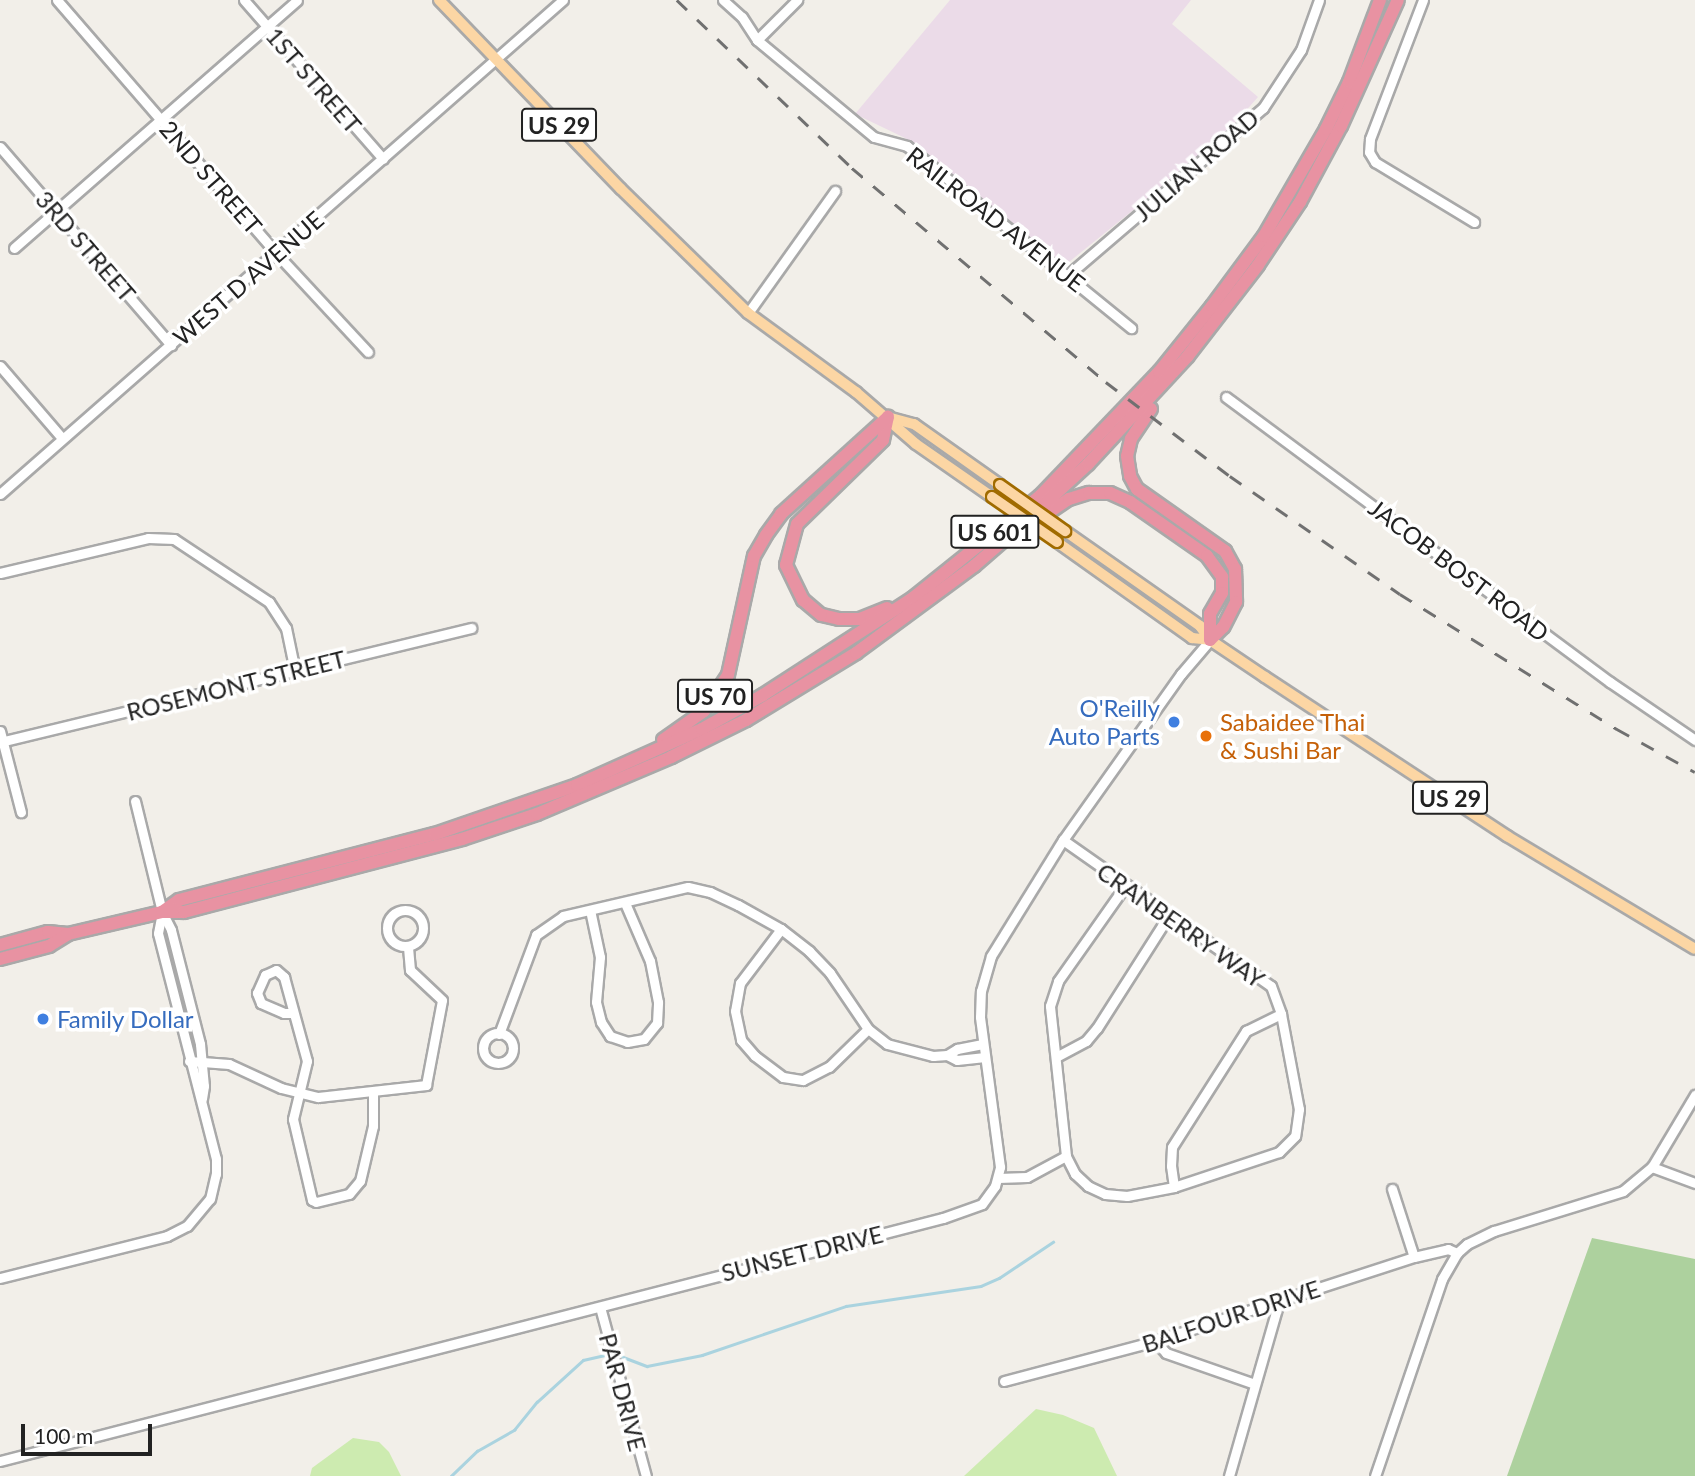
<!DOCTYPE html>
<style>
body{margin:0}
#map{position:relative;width:1695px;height:1476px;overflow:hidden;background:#f2efe9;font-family:Lato,sans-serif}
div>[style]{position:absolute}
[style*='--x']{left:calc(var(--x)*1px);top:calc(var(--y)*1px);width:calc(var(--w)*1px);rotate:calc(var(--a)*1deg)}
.industrial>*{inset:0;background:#ebdbe8}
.grass>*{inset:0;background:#cdebb0}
.forest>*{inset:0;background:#add19e}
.stream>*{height:2.5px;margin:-1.25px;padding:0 1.25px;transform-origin:1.25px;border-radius:1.25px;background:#aad3df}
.roads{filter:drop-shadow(2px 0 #a9a9a9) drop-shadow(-2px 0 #a9a9a9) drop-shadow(0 2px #a9a9a9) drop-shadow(0 -2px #a9a9a9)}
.minor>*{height:9px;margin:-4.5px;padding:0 4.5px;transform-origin:4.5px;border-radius:4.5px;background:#fff}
.minor>.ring{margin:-4.5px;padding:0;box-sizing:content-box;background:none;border:9px solid #fff;border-radius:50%}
.major>*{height:10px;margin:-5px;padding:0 5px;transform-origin:5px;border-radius:5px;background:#fcd6a4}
.highway>*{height:12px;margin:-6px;padding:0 6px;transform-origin:6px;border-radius:6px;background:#e892a2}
.rail>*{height:2.5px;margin-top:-1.25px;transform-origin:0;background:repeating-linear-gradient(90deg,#707070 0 14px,transparent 0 28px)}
.bridges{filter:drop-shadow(2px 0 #a06b00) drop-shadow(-2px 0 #a06b00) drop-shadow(0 2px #a06b00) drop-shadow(0 -2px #a06b00)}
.major-bridge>*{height:10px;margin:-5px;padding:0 5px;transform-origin:5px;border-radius:5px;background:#fcd6a4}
.dots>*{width:19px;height:19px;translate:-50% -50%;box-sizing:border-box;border:4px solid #fff;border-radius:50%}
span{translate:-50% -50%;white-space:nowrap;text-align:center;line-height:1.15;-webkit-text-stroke:7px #fff;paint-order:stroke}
.shield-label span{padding:2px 5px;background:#fff;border:2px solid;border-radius:5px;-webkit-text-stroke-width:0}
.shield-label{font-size:23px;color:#222;font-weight:700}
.street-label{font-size:24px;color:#222}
.shop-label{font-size:24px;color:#366cbe}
.right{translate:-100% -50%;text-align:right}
.left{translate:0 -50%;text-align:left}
.food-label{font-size:24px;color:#c56008}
.scale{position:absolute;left:21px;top:1424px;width:131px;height:32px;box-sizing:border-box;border:4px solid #222;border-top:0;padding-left:9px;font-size:21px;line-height:24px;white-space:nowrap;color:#222;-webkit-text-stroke:5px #fff;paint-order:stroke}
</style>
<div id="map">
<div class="industrial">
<div style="clip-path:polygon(950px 0,1191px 0,1172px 24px,1258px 97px,1220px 140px,1064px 266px,905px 138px,855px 114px)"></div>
</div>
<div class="grass">
<div style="clip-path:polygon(1036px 1409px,1063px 1415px,1094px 1428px,1117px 1476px,964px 1476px)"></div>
<div style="clip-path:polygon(353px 1438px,379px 1442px,389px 1452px,401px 1476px,310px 1476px,312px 1468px)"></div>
</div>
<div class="forest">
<div style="clip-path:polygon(1592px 1238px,1695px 1259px,1695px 1476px,1507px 1476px)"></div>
</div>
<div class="stream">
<div style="--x:618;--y:1355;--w:31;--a:21"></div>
<div style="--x:647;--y:1366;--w:56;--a:-11.3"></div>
<div style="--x:702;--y:1355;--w:152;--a:-18.8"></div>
<div style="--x:846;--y:1306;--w:136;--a:-8.4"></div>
<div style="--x:981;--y:1286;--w:20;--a:-24"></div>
<div style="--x:999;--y:1278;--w:65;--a:-33.7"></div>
<div style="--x:451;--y:1476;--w:36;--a:-44"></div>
<div style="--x:477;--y:1451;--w:43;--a:-29.6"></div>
<div style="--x:514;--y:1430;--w:36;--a:-51"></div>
<div style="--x:537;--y:1402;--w:62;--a:-42.4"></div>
<div style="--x:583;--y:1360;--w:22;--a:-13"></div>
</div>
<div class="roads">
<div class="minor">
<div style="--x:57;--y:0;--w:335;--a:49.1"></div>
<div style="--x:276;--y:253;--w:135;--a:47.1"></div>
<div style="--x:244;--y:0;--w:211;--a:48.8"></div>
<div style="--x:723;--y:0;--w:25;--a:42"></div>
<div style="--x:742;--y:17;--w:27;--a:57"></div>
<div style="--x:757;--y:40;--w:152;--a:39.7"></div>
<div style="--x:874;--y:137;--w:34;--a:15"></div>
<div style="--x:907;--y:146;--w:289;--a:39.1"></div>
<div style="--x:1423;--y:0;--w:149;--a:110.9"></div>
<div style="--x:1370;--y:139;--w:13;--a:94"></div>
<div style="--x:1369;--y:152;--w:12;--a:59"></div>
<div style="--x:1375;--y:162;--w:116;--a:31.2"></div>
<div style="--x:757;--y:40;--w:57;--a:-45"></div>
<div style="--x:0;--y:147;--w:262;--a:49.2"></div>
<div style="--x:14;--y:248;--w:376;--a:-41.2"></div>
<div style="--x:1068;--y:275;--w:257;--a:-40.6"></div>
<div style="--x:1263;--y:108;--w:69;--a:-56.8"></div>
<div style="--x:1301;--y:50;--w:53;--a:-70.2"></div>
<div style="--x:748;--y:313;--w:150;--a:-54.5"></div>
<div style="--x:0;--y:366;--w:95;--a:49.3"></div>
<div style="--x:1226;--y:397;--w:478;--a:36.6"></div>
<div style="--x:1610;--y:682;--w:103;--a:34.3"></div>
<div style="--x:0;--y:494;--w:749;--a:-41.27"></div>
<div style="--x:0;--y:573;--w:152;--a:-13.3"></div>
<div style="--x:148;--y:538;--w:26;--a:2"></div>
<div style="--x:174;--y:539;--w:114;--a:33.6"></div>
<div style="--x:269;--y:602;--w:31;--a:57"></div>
<div style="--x:286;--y:628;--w:44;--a:78.2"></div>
<div style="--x:0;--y:731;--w:84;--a:75.5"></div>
<div style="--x:0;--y:742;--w:485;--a:-13.6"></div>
<div style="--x:135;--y:801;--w:114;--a:76.3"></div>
<div style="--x:162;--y:912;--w:20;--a:63"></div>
<div style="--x:171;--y:930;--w:118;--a:75.7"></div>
<div style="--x:200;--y:1044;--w:42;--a:84.6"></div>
<div style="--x:204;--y:1086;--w:13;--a:99"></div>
<div style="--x:1063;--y:840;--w:254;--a:35.1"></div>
<div style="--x:1271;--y:986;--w:30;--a:70"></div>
<div style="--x:1281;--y:1014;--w:97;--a:79.3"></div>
<div style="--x:1299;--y:1109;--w:27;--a:98"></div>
<div style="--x:1295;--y:1136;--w:23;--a:135"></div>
<div style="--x:1279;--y:1152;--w:111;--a:161.6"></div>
<div style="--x:1174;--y:1187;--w:48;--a:169.2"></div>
<div style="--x:1127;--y:1196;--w:22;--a:-175"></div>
<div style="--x:1105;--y:1194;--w:19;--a:-155"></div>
<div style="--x:1088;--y:1186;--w:18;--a:-137"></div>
<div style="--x:1075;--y:1174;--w:20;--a:-117"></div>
<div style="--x:1066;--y:1156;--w:151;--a:-96.1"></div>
<div style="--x:1050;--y:1006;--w:26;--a:-72"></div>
<div style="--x:1058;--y:981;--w:116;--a:-54.8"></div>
<div class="ring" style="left:387px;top:910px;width:27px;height:27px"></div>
<div style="--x:590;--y:910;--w:48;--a:78"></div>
<div style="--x:600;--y:957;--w:45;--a:95.1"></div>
<div style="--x:596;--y:1002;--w:21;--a:76"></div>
<div style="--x:601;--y:1022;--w:17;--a:57"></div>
<div style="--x:610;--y:1036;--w:18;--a:19"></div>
<div style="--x:627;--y:1042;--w:17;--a:-10"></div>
<div style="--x:644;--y:1039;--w:21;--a:-51"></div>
<div style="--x:657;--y:1023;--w:21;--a:-87"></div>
<div style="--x:658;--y:1002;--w:42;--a:-101"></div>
<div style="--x:650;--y:961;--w:63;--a:-113.3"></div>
<div style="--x:781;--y:929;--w:68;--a:127.2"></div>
<div style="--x:740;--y:983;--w:28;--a:100"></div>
<div style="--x:735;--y:1011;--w:30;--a:78"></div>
<div style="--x:741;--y:1040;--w:21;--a:49"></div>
<div style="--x:755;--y:1056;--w:35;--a:37"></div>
<div style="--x:783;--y:1077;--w:20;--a:9"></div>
<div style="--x:803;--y:1080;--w:29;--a:-27"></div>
<div style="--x:829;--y:1067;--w:54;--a:-44.3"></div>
<div style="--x:293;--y:1013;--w:9;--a:180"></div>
<div style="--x:284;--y:1013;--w:25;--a:-157"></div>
<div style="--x:261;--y:1003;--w:11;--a:-112"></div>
<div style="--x:257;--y:993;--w:20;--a:-66"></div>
<div style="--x:265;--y:975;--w:12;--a:-24"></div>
<div style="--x:276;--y:970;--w:11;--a:41"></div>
<div style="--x:284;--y:977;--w:87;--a:74.7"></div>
<div style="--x:307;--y:1061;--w:60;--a:103.6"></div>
<div style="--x:293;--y:1119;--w:83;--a:76.8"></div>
<div style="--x:312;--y:1200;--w:4;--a:27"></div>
<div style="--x:316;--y:1202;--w:34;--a:-14"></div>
<div style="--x:349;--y:1194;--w:17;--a:-50"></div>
<div style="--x:360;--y:1181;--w:57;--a:-76.7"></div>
<div style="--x:373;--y:1126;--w:33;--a:-90"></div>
<div class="ring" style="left:483px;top:1033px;width:21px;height:21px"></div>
<div style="--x:499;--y:1034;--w:106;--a:-69.5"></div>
<div style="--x:536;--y:935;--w:33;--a:-35"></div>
<div style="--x:563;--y:916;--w:128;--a:-13.1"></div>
<div style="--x:688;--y:887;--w:23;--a:13"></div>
<div style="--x:710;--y:892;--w:31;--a:25"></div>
<div style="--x:738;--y:905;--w:49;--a:29.2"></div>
<div style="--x:781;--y:929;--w:36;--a:38"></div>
<div style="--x:809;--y:951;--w:30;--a:46"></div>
<div style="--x:830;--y:973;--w:68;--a:55.8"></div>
<div style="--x:868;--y:1029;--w:24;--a:38"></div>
<div style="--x:887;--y:1044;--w:48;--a:14.6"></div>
<div style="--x:933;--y:1056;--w:14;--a:-4"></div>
<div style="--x:947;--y:1055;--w:12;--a:-31"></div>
<div style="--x:957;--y:1049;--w:26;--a:-11"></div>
<div style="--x:947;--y:1055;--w:11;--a:27"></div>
<div style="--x:957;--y:1060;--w:28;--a:-6"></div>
<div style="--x:1056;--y:1057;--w:34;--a:-28"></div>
<div style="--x:1086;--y:1041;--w:17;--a:-50"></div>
<div style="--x:1097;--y:1028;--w:134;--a:-57.5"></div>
<div style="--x:189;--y:1061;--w:40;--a:4.3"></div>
<div style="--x:229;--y:1064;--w:57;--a:24.8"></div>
<div style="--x:281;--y:1088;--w:38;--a:14"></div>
<div style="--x:318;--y:1097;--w:109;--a:-6.3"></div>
<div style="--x:426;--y:1085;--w:86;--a:-79.3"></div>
<div style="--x:442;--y:1000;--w:44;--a:-136.8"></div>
<div style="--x:410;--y:970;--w:23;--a:-95"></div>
<div style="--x:1652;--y:1167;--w:46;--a:20.4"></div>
<div style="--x:998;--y:1178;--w:29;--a:-2"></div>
<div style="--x:1027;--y:1177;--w:44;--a:-28.3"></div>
<div style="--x:1174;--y:1187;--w:21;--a:-98"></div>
<div style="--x:1171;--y:1166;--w:19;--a:-87"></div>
<div style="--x:1172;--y:1147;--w:138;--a:-57.5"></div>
<div style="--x:1246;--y:1031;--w:39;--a:-26"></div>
<div style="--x:1392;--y:1189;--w:71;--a:72.1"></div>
<div style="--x:0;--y:1278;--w:172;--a:-14.1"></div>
<div style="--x:167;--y:1236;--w:22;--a:-27"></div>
<div style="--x:187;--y:1226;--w:35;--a:-50"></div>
<div style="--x:210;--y:1199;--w:26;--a:-77"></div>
<div style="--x:216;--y:1174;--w:15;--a:-90"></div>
<div style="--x:216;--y:1159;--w:233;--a:-104.4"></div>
<div style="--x:158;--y:933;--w:21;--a:-79"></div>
<div style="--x:600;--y:1307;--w:175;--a:74.8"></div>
<div style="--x:1155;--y:1341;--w:16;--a:47"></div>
<div style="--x:1166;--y:1353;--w:94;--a:19.2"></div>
<div style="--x:1004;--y:1381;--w:156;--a:-14.8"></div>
<div style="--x:1155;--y:1341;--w:272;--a:-18"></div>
<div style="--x:1414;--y:1257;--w:35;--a:-13"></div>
<div style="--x:1448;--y:1249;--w:10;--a:24"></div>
<div style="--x:0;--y:1461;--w:974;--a:-14.45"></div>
<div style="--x:943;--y:1218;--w:41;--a:-19.7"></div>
<div style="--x:982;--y:1204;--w:22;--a:-54"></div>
<div style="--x:995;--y:1186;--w:20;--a:-75"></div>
<div style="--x:1000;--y:1167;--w:151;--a:-97.6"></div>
<div style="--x:980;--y:1017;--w:26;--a:-88"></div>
<div style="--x:981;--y:991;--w:36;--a:-74"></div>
<div style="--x:991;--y:956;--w:137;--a:-58.2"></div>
<div style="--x:1063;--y:840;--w:204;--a:-54.6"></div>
<div style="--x:1181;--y:674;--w:45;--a:-49.5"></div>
<div style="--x:1229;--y:1476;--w:181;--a:-74"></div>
<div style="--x:1375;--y:1476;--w:208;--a:-71.2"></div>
<div style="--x:1442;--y:1279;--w:30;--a:-60"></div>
<div style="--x:1457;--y:1253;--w:13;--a:-42"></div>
<div style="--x:1467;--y:1244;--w:30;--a:-26"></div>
<div style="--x:1494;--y:1231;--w:135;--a:-17.2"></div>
<div style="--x:1623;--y:1191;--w:38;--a:-40"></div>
<div style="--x:1652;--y:1167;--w:84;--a:-59.2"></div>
</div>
<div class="major">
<div style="--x:439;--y:0;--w:262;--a:46.1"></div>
<div style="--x:621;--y:189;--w:177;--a:44.3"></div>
<div style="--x:748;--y:313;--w:134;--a:36.2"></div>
<div style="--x:856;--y:392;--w:79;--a:40.9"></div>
<div style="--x:916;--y:444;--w:93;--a:34.9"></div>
<div style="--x:891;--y:418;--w:24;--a:15"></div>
<div style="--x:914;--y:424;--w:105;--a:35.3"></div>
<div style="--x:1065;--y:531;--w:165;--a:35.1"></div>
<div style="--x:1200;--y:626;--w:17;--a:54"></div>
<div style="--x:1210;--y:640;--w:66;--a:33.9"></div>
<div style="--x:1265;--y:677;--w:290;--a:33.3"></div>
<div style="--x:1507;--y:836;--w:219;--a:31"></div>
<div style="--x:1057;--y:542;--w:166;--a:35.4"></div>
<div style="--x:1192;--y:638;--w:18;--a:6"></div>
</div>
<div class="highway">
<div style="--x:1151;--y:409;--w:36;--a:124"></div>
<div style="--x:1131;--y:439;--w:17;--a:103"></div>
<div style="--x:1127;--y:456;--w:20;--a:81"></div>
<div style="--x:1130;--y:476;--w:15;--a:62"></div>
<div style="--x:1137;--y:489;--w:108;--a:35.2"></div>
<div style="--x:1225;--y:551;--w:21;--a:61"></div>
<div style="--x:1235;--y:569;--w:33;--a:88"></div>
<div style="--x:1236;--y:602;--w:28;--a:117"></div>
<div style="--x:1223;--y:627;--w:18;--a:135"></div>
<div style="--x:1042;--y:517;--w:32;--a:-34"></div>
<div style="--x:1069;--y:499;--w:21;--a:-17"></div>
<div style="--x:1089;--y:493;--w:21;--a:0"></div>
<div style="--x:1110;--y:493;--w:22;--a:24"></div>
<div style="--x:1130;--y:502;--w:94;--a:35"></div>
<div style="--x:1207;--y:556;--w:26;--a:54"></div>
<div style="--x:1222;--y:577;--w:16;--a:90"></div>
<div style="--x:1222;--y:593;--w:24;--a:120"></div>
<div style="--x:1210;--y:614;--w:26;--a:90"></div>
<div style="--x:887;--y:608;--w:29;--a:158"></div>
<div style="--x:860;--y:619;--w:21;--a:180"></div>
<div style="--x:839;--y:619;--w:18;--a:-167"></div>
<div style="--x:821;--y:615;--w:23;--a:-140"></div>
<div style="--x:803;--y:600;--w:39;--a:-116"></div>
<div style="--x:786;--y:565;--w:42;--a:-75"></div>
<div style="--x:797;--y:524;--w:120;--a:-44.3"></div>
<div style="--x:883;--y:440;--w:24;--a:-78"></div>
<div style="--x:663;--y:740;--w:50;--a:-35.3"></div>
<div style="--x:704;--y:711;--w:43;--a:-56.3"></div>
<div style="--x:728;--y:675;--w:122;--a:-77.7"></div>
<div style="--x:754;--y:556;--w:24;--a:-60"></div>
<div style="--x:766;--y:535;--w:26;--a:-54"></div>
<div style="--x:781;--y:514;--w:144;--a:-42.2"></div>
<div style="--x:162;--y:912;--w:21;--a:-35"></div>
<div style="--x:179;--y:900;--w:264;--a:-14.5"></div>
<div style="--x:435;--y:834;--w:150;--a:-19"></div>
<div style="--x:577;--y:785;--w:137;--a:-24.1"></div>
<div style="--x:702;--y:729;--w:70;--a:-29.1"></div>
<div style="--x:763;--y:695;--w:179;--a:-32.9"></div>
<div style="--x:913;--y:598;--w:163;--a:-38.8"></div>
<div style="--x:1040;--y:496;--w:172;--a:-46.2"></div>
<div style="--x:1159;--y:372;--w:85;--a:-51.2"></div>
<div style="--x:1212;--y:306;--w:87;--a:-53.4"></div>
<div style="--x:1264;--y:236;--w:124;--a:-59.9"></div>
<div style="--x:1326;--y:129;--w:52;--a:-63.9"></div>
<div style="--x:1349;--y:82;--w:88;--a:-69.3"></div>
<div style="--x:0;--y:945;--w:50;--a:-15.2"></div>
<div style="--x:48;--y:932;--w:20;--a:6"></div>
<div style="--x:68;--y:934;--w:97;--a:-13.2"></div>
<div style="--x:162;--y:912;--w:22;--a:0"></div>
<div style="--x:184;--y:912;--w:287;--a:-14.7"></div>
<div style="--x:462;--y:839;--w:79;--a:-18.4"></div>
<div style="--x:537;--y:814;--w:146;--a:-23"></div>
<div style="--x:671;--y:757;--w:84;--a:-26.3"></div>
<div style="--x:746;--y:720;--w:129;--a:-31.3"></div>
<div style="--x:856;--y:653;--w:147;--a:-36.4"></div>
<div style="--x:974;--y:566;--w:69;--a:-40.9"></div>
<div style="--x:1026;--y:521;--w:84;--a:-42.6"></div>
<div style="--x:1088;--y:464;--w:146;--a:-47.2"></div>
<div style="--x:1187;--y:357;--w:116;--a:-52.3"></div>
<div style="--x:1258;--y:265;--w:76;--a:-56.3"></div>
<div style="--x:1300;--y:202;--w:86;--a:-61.7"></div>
<div style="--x:1341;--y:126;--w:138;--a:-65.7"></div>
<div style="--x:0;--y:959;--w:51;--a:-14.9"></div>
<div style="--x:49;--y:946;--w:22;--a:-32"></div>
</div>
</div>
<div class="rail">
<div style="--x:677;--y:0;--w:243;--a:43.8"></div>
<div style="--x:852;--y:168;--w:332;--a:40.1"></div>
<div style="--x:1106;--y:382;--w:156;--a:37.2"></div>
<div style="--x:1230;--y:476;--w:207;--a:34.8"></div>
<div style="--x:1400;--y:594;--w:256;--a:31.9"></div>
<div style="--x:1617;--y:729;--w:89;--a:28.9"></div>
</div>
<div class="bridges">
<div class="major-bridge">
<div style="--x:1000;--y:485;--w:80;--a:35.3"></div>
<div style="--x:992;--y:497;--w:79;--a:34.7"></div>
</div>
</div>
<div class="dots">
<div style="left:1174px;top:722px;background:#3f7fe0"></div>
<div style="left:1206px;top:736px;background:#e8710a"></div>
<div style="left:43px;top:1019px;background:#3f7fe0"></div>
</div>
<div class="shield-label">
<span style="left:559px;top:125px">US 29</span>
<span style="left:995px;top:532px">US 601</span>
<span style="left:715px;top:696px">US 70</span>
<span style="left:1450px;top:798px">US 29</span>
</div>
<div class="street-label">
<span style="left:314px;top:80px;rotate:49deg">1ST STREET</span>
<span style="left:1196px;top:165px;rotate:-41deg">JULIAN ROAD</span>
<span style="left:211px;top:177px;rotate:49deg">2ND STREET</span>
<span style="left:996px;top:219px;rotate:38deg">RAILROAD AVENUE</span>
<span style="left:86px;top:246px;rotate:49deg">3RD STREET</span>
<span style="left:248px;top:278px;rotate:-41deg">WEST D AVENUE</span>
<span style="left:1459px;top:570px;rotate:37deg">JACOB BOST ROAD</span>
<span style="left:236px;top:685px;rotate:-14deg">ROSEMONT STREET</span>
<span style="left:1181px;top:925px;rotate:35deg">CRANBERRY WAY</span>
<span style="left:802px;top:1253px;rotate:-14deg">SUNSET DRIVE</span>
<span style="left:1231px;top:1316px;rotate:-18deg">BALFOUR DRIVE</span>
<span style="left:623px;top:1392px;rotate:75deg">PAR DRIVE</span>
</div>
<div class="shop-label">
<span class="right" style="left:1160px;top:722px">O'Reilly<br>Auto Parts</span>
<span class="left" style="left:57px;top:1019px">Family Dollar</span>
</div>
<div class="food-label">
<span class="left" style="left:1220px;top:736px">Sabaidee Thai<br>&amp; Sushi Bar</span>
</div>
<div class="scale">100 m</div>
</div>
